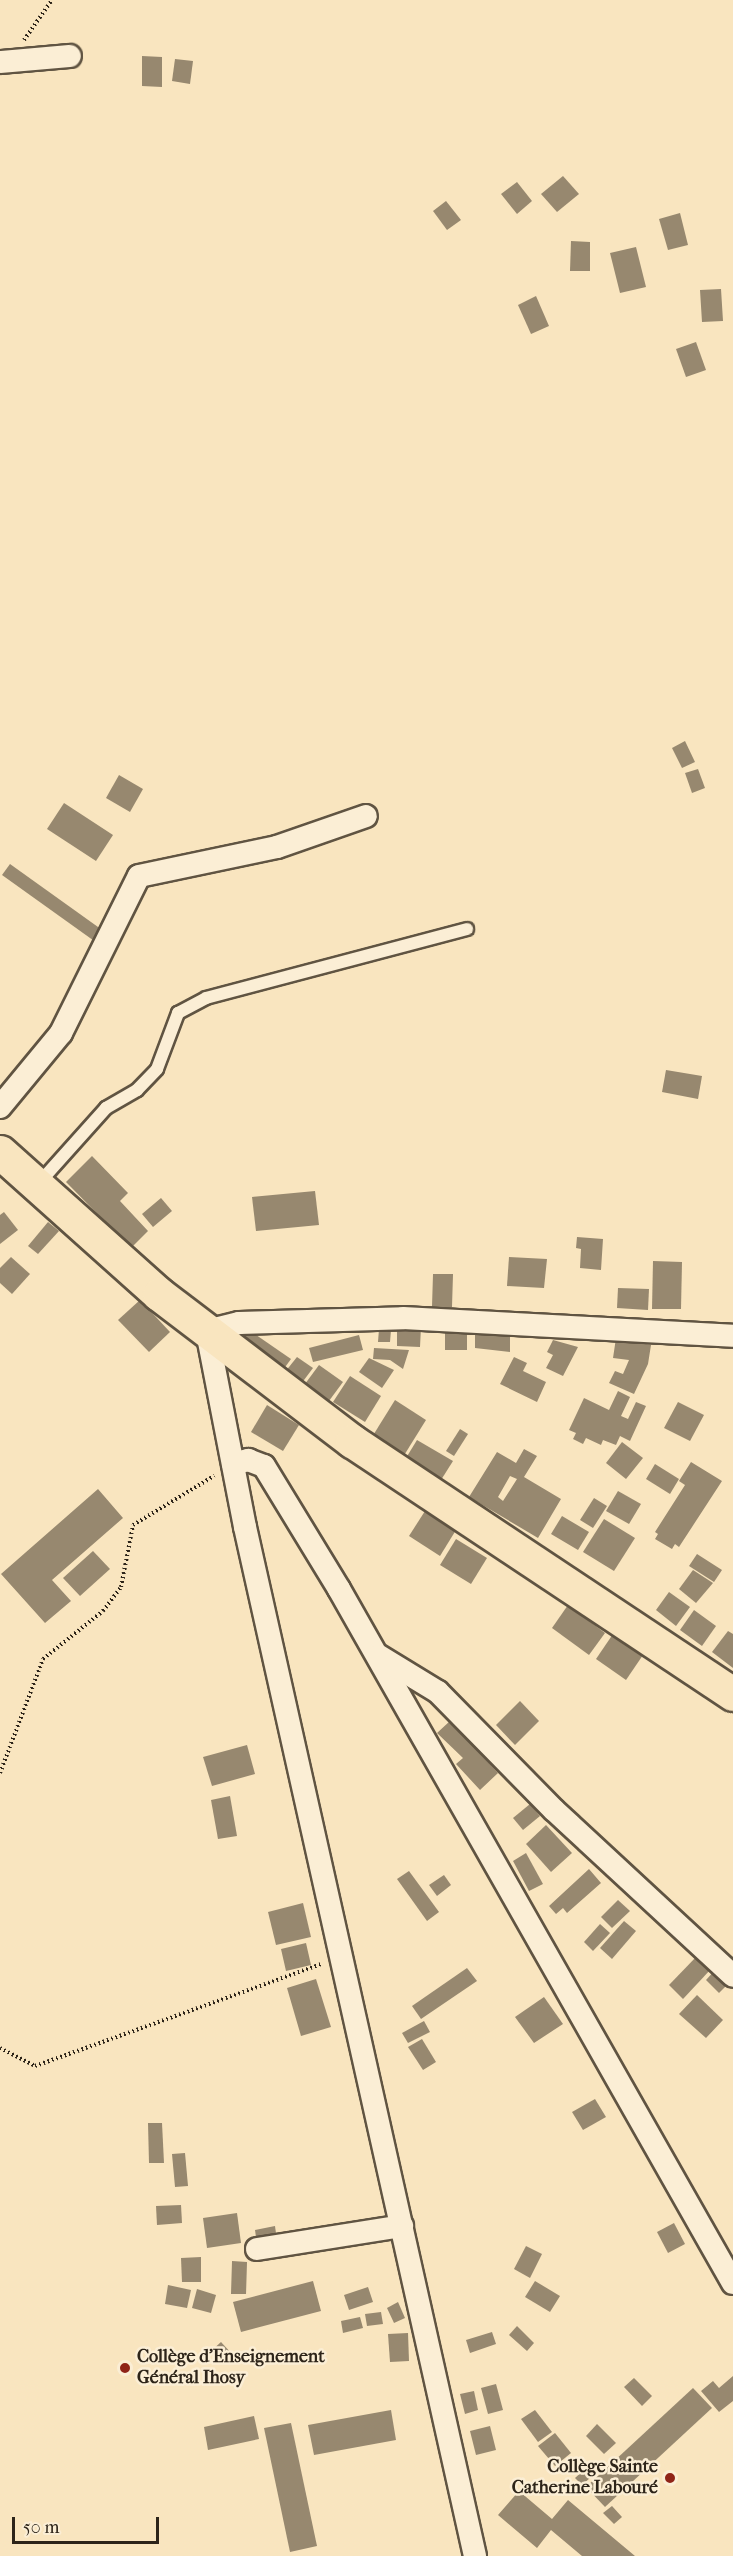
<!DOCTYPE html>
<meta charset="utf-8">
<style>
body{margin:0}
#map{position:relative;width:733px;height:2556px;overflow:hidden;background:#f9e5bf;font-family:"IM FELL French Canon",serif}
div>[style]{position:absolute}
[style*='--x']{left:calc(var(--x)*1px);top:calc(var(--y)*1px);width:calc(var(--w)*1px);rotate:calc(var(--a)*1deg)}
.building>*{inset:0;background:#97886f}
.path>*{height:4px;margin-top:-2px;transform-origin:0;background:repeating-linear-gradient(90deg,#2d2419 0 1.5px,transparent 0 4.5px)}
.roads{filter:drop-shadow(2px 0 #605442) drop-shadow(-2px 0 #605442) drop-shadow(0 2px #605442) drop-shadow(0 -2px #605442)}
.lane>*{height:12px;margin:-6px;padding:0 6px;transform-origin:6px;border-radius:6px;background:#fbeed5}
.street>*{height:22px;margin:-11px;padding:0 11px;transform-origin:11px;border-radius:11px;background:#fbeed5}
.primary>*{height:33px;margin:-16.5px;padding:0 16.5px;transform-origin:16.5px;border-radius:16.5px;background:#f9e5bf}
.dots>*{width:16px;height:16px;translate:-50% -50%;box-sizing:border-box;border:3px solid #fbeed5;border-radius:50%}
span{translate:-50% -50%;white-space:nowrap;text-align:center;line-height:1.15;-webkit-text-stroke:5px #fbeed5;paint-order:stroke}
.poi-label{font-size:18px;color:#2d2419;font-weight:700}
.left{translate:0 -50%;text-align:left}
.right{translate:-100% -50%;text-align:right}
.scale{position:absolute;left:12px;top:2517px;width:147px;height:27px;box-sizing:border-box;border:3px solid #2d2419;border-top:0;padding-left:8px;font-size:18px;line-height:21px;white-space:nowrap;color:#2d2419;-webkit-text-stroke:4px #fbeed5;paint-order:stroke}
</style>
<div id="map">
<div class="building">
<div style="clip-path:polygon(142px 56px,162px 57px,162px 87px,142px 86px)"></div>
<div style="clip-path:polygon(175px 59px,193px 61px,190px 84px,172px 81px)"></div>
<div style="clip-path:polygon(563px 176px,579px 194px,557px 212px,541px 194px)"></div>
<div style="clip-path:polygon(517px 182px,532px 201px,517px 214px,501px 194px)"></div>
<div style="clip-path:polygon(446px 201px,461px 220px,447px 230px,433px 211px)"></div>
<div style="clip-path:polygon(680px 213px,688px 245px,668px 250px,659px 219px)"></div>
<div style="clip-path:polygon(571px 241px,590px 242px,590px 271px,570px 271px)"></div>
<div style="clip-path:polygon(636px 247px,646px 287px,620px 293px,610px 253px)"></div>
<div style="clip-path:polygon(721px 289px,723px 321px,702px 322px,700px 290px)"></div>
<div style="clip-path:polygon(536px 296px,549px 326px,531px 334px,518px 305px)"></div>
<div style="clip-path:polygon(696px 342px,706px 370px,686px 377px,676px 349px)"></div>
<div style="clip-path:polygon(685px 741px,695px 762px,682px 768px,672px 748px)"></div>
<div style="clip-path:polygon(698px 769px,705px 788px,692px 793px,685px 773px)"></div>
<div style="clip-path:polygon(119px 775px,143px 789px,130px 812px,106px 798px)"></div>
<div style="clip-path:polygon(64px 803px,113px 835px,96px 861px,47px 829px)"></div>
<div style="clip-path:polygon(10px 864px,105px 932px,97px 943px,2px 875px)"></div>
<div style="clip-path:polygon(666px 1070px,702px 1076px,698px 1099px,662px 1092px)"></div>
<div style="clip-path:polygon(92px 1156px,128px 1193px,120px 1201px,148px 1231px,131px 1248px,66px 1182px)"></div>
<div style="clip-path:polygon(315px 1191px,319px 1225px,256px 1231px,252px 1197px)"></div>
<div style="clip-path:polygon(161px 1198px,172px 1211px,153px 1227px,142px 1214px)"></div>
<div style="clip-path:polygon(4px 1212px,18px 1230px,0 1244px,0 1215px)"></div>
<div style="clip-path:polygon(48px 1222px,59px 1231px,38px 1254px,28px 1246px)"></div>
<div style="clip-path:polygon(577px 1237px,603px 1239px,601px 1270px,580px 1268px,581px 1249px,576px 1248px)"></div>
<div style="clip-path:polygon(11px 1257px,30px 1274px,12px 1294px,0 1283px,0 1268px)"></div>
<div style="clip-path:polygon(509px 1257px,547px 1259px,544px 1288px,507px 1286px)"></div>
<div style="clip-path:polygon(653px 1261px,682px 1262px,681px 1309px,652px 1309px)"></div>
<div style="clip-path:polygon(433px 1274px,453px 1274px,452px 1307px,432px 1307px)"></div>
<div style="clip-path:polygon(618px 1288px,649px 1289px,648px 1310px,617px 1308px)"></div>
<div style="clip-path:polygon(140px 1300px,170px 1332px,149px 1352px,118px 1320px)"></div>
<div style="clip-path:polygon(409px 1327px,421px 1327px,420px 1347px,397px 1346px,397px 1331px,409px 1331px)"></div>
<div style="clip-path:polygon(379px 1329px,391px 1330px,390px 1342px,378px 1342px)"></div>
<div style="clip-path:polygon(249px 1330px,291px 1359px,283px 1370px,241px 1341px)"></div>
<div style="clip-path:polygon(445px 1330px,467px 1330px,467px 1350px,445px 1350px)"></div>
<div style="clip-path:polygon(475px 1333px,510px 1333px,510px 1352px,475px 1348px)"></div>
<div style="clip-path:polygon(359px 1335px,363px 1350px,313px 1362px,309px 1348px)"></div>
<div style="clip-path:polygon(616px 1338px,651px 1345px,648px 1364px,634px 1394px,609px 1383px,615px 1371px,623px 1374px,629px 1360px,613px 1358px)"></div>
<div style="clip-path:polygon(553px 1340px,578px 1347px,563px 1376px,546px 1368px,553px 1355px,547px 1352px)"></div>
<div style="clip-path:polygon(374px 1348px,409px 1350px,403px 1369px,390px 1360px,373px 1359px)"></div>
<div style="clip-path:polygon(297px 1357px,313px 1368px,301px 1384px,285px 1372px)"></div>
<div style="clip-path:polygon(514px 1357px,527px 1363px,523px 1371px,546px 1382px,537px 1402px,500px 1384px)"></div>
<div style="clip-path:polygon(369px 1358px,394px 1370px,382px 1388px,359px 1372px)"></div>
<div style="clip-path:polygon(319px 1365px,343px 1382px,326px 1405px,302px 1388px)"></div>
<div style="clip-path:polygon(350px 1376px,381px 1396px,365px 1422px,333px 1402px)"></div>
<div style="clip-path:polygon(618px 1391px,630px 1397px,621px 1416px,628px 1419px,636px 1402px,646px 1406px,630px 1441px,620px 1436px,616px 1445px,603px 1440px,601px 1445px,586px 1438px,583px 1444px,573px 1439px,576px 1433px,569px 1430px,584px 1398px,609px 1410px)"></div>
<div style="clip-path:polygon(395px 1400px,426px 1420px,403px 1457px,372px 1437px)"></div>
<div style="clip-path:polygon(678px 1402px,704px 1415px,690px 1441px,664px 1428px)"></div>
<div style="clip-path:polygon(267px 1405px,299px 1425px,283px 1451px,251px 1432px)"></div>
<div style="clip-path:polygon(460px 1429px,468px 1434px,454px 1456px,446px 1451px)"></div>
<div style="clip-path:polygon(417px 1440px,453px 1461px,441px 1480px,406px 1458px)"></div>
<div style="clip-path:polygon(622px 1442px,643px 1458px,626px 1479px,606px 1463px)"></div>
<div style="clip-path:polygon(evenodd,524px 1449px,537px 1456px,524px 1477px,561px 1499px,538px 1538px,469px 1497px,497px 1452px,516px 1463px,524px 1449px,510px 1476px,517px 1479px,503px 1501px,498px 1497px,510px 1476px)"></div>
<div style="clip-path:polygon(691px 1462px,722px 1481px,679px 1547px,675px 1544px,672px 1549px,655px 1539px,658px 1534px,655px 1532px,685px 1485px,679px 1481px)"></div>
<div style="clip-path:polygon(655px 1464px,679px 1479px,670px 1494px,646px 1479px)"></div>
<div style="clip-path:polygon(98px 1489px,123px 1518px,52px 1580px,71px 1601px,45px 1623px,1px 1574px)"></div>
<div style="clip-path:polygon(618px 1491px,641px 1504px,629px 1524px,606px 1511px)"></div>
<div style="clip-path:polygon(594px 1498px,607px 1506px,593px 1528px,580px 1520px)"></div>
<div style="clip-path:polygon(425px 1511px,456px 1530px,440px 1556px,409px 1536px)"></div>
<div style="clip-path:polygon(562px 1516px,589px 1532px,578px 1550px,551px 1534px)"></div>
<div style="clip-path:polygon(604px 1519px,635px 1538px,614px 1571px,583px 1552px)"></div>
<div style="clip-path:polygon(456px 1539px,487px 1558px,471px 1584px,440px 1565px)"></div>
<div style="clip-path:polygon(93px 1551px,110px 1569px,80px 1596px,63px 1578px)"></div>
<div style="clip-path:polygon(697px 1554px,722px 1570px,714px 1582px,689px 1566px)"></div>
<div style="clip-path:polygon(693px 1570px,713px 1583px,696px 1603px,679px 1589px)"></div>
<div style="clip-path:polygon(669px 1592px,690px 1607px,676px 1626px,656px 1610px)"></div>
<div style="clip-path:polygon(568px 1605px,605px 1633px,589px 1655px,552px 1628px)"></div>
<div style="clip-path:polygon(694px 1610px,716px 1626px,702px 1646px,680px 1630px)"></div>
<div style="clip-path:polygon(728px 1631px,733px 1634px,733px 1668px,712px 1652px)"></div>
<div style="clip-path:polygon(613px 1634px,643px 1655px,626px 1680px,596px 1659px)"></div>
<div style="clip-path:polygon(520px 1701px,539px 1721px,515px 1745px,496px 1725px)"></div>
<div style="clip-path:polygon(450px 1721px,498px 1773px,480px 1790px,456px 1764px,463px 1758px,437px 1733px)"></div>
<div style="clip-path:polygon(247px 1745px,255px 1774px,212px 1786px,203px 1757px)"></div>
<div style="clip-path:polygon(230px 1796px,237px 1836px,218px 1839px,211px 1800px)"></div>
<div style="clip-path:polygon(530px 1804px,540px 1816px,523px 1830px,513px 1818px)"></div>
<div style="clip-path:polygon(546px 1825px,572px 1853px,551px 1872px,526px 1844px)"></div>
<div style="clip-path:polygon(526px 1853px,543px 1884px,529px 1891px,513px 1861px)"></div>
<div style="clip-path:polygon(589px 1869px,601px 1883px,567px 1913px,563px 1908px,556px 1914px,549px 1906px)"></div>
<div style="clip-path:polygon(409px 1871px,439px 1912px,427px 1921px,397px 1879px)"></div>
<div style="clip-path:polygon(444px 1875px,451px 1885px,437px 1896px,429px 1885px)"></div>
<div style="clip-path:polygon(618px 1900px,630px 1911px,612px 1928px,601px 1917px)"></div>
<div style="clip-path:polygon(303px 1903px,311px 1937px,276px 1945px,268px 1912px)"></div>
<div style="clip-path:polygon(624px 1921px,636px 1931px,612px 1959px,600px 1948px)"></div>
<div style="clip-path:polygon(600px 1924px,610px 1933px,593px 1951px,584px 1942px)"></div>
<div style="clip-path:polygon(306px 1943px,311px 1965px,286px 1971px,281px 1949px)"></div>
<div style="clip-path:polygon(697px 1956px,711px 1969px,683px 1999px,669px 1985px)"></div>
<div style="clip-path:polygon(467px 1968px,477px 1981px,421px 2019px,412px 2006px)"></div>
<div style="clip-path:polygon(716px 1969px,729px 1983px,719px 1993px,706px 1980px)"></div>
<div style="clip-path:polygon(316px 1979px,331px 2027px,301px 2036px,287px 1988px)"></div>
<div style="clip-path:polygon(697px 1995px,723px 2020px,706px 2038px,679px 2014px)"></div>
<div style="clip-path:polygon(544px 1997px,563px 2024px,534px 2043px,515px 2017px)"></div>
<div style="clip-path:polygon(424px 2021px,430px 2032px,408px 2043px,402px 2033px)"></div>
<div style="clip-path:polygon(422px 2039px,436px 2062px,423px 2070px,408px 2047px)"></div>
<div style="clip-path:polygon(595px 2099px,606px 2117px,583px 2130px,572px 2112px)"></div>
<div style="clip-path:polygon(148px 2123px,162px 2123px,164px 2163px,149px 2163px)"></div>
<div style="clip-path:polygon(185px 2153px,188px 2186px,175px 2187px,172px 2154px)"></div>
<div style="clip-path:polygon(181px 2205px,182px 2223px,157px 2225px,156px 2206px)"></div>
<div style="clip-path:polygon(237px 2213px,241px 2243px,207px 2248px,203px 2218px)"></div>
<div style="clip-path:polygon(674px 2223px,685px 2244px,668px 2253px,657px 2232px)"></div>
<div style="clip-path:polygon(275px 2226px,277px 2241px,257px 2244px,255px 2230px)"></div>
<div style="clip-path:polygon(526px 2246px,542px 2254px,530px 2278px,514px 2269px)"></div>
<div style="clip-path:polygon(201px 2257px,201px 2282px,182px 2282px,181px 2258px)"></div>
<div style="clip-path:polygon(232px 2261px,247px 2262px,246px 2294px,231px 2294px)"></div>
<div style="clip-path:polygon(313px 2281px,321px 2311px,241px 2332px,233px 2302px)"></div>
<div style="clip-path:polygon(535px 2281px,560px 2296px,550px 2312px,525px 2297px)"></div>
<div style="clip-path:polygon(168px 2285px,191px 2290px,187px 2308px,165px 2304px)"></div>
<div style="clip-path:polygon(368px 2287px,373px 2302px,349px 2310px,344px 2295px)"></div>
<div style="clip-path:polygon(197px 2289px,216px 2295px,211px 2313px,192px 2308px)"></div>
<div style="clip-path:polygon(398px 2302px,405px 2318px,394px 2323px,387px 2308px)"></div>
<div style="clip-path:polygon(381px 2312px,383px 2324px,367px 2326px,365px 2314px)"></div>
<div style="clip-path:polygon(360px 2317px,363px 2328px,343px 2333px,341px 2321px)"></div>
<div style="clip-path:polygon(517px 2326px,534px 2343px,527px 2351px,509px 2335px)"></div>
<div style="clip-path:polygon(492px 2332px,496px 2344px,470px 2353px,466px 2340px)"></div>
<div style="clip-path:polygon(408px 2333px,409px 2361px,390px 2362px,388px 2334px)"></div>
<div style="clip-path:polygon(221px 2342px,232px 2354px,221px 2364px,210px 2352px)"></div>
<div style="clip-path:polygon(733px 2376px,733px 2401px,719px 2412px,701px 2391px,713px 2381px,719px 2388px)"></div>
<div style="clip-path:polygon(634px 2378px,652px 2396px,642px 2406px,624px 2387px)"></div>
<div style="clip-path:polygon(496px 2384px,503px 2410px,488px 2414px,481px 2388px)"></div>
<div style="clip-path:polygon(693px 2388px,712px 2408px,605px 2507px,586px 2487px)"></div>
<div style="clip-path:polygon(474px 2391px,478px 2410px,465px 2414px,460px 2394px)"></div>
<div style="clip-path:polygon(391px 2410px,396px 2440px,314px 2455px,308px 2425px)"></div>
<div style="clip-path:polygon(535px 2410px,552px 2432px,538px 2442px,521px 2419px)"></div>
<div style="clip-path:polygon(254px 2416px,259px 2439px,208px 2450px,204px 2427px)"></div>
<div style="clip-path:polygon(291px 2423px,317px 2546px,290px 2552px,264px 2428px)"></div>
<div style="clip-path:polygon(597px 2424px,616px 2443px,604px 2454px,586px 2436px)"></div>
<div style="clip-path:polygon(490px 2426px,496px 2450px,476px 2455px,470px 2431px)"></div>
<div style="clip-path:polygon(555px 2433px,571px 2453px,555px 2466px,538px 2446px)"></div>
<div style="clip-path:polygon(592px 2463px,599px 2470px,582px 2485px,575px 2478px)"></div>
<div style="clip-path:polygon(519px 2491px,552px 2519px,568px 2500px,635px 2556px,582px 2556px,551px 2530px,537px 2548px,498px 2515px)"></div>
<div style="clip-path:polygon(612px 2506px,622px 2517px,614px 2524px,603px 2513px)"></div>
</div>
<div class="path">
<div style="--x:24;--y:40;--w:49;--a:-55"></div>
<div style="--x:0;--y:1773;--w:122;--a:-69.3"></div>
<div style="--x:43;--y:1659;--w:77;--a:-38.7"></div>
<div style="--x:103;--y:1611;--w:30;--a:-53"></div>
<div style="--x:121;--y:1587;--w:63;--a:-79"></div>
<div style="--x:133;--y:1525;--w:95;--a:-31.2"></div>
<div style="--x:0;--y:2048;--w:39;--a:27"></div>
<div style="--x:35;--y:2066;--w:305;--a:-19.6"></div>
</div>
<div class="roads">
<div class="lane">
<div style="--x:39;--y:1183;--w:101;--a:-48.2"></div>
<div style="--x:106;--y:1108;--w:36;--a:-30"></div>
<div style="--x:137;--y:1090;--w:29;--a:-46"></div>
<div style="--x:157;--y:1069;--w:60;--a:-69.4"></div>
<div style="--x:178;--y:1013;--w:32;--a:-28"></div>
<div style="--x:206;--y:998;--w:270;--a:-14.8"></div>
</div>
<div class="street">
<div style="--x:0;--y:62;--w:70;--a:-4.9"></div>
<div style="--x:0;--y:1107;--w:96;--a:-50.5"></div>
<div style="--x:61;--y:1033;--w:175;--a:-63.6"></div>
<div style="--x:139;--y:876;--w:141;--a:-11.9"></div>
<div style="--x:277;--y:847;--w:94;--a:-19.2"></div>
<div style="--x:233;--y:1464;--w:16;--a:-15"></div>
<div style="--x:248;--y:1460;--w:17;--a:21"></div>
<div style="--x:264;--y:1466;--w:144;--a:58.6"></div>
<div style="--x:339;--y:1589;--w:798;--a:60.42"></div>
<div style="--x:379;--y:1656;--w:69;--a:31.4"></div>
<div style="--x:438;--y:1692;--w:165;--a:45.5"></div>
<div style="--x:554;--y:1810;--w:244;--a:42.8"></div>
<div style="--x:257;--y:2249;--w:147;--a:-9"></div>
<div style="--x:475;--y:2556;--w:1054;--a:-102.6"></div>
<div style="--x:245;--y:1527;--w:200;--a:-101"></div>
<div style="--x:207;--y:1331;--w:33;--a:-14"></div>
<div style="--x:239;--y:1323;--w:164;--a:-1.7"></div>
<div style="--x:403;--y:1318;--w:330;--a:3.1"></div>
</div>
<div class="primary">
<div style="--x:0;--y:1152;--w:213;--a:41.8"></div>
<div style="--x:159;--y:1294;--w:243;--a:37.3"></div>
<div style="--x:352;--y:1441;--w:457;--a:33.6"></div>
</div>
</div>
<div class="dots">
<div style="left:125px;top:2368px;background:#8f2418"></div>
<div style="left:670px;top:2478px;background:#8f2418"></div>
</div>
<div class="poi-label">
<span class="left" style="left:137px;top:2368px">Collège d'Enseignement<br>Général Ihosy</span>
<span class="right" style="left:658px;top:2478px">Collège Sainte<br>Catherine Labouré</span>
</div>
<div class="scale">50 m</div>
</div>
